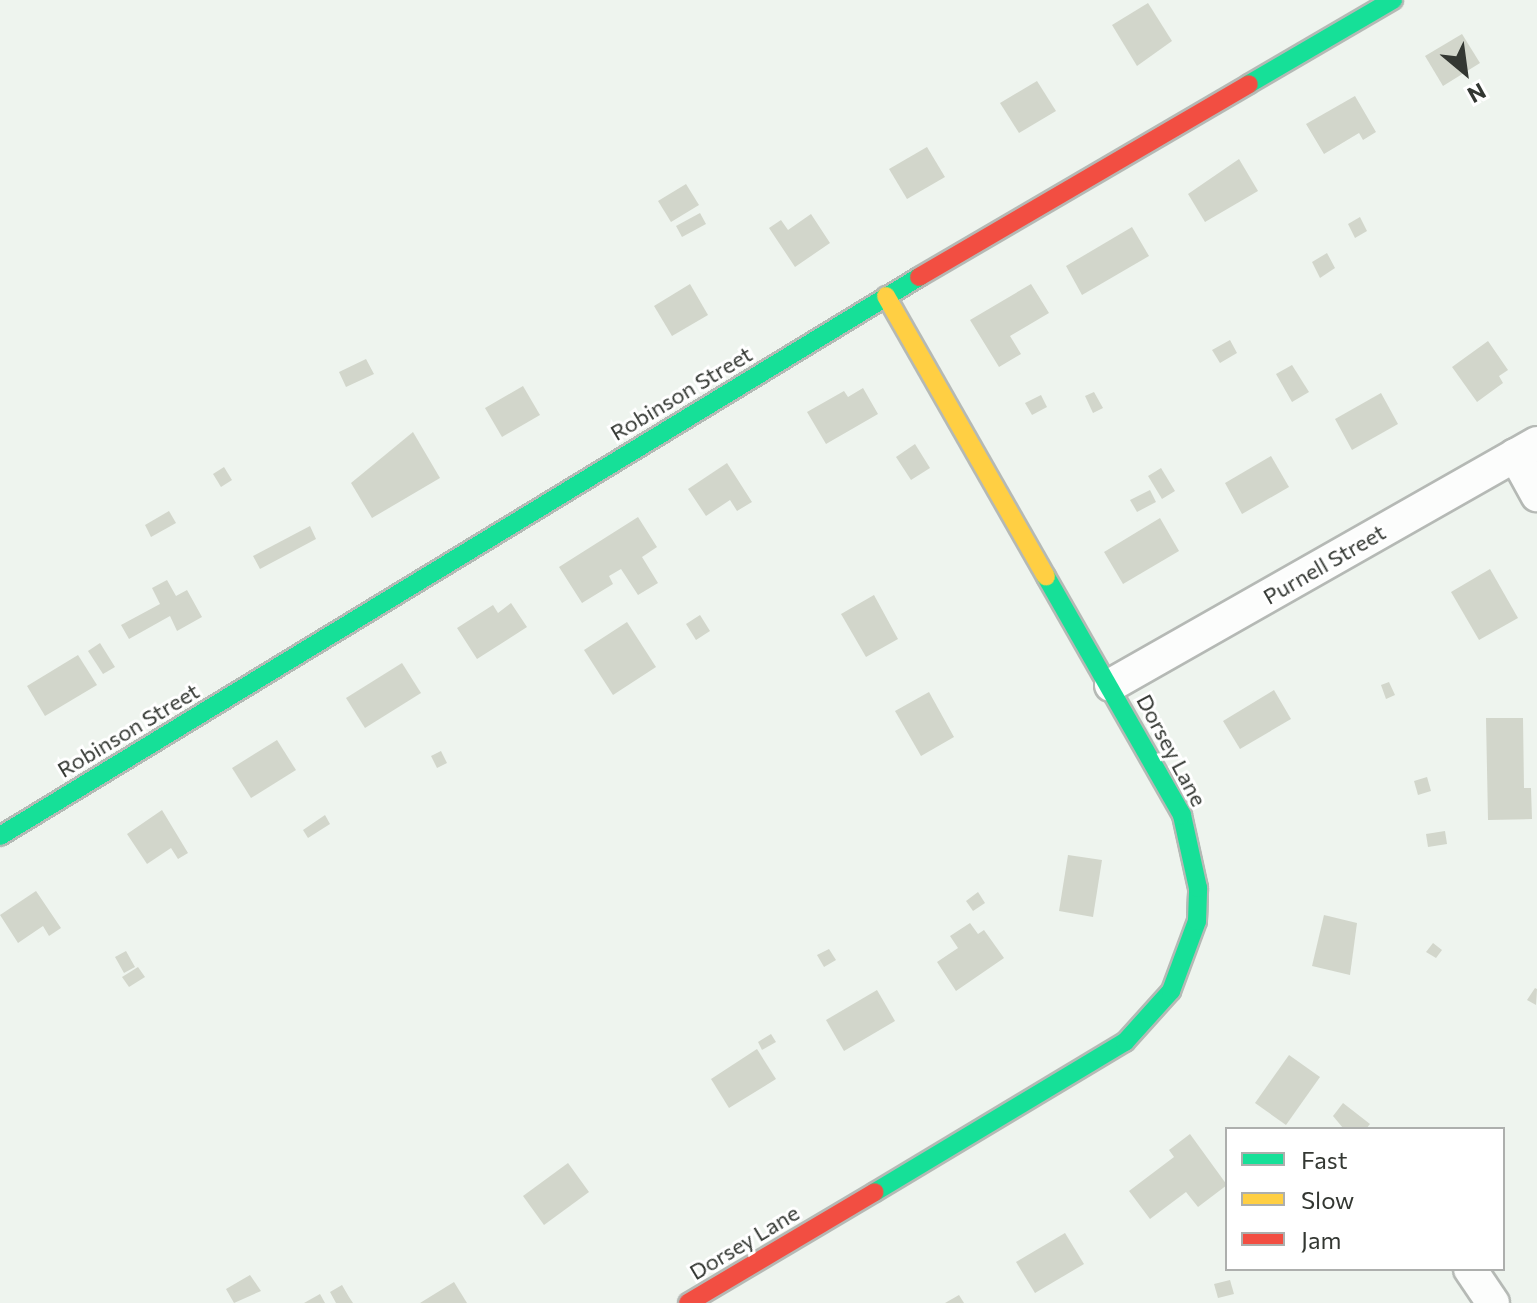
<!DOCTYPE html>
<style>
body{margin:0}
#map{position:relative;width:1537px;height:1303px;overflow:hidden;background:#eef4ee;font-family:Commissioner,sans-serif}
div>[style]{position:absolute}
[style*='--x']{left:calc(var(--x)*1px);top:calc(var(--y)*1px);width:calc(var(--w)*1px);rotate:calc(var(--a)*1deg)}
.building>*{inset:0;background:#d2d6cb}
.roads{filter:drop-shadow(2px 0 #b5b9b5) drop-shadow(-2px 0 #b5b9b5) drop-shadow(0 2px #b5b9b5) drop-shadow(0 -2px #b5b9b5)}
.street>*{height:32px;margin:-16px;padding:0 16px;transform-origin:16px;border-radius:16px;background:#fcfdfc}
.fast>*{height:18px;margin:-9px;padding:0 9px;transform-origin:9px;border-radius:9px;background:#16e098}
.slow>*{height:18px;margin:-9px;padding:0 9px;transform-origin:9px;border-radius:9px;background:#ffcf43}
.jam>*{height:18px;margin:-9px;padding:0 9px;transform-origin:9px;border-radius:9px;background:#f24e42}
span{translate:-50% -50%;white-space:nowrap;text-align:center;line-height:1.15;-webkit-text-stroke:6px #fff;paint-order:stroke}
.street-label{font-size:22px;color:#333732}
.legend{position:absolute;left:1225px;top:1127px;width:280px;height:144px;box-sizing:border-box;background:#fff;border:2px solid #adafad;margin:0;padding:10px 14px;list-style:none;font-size:24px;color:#333732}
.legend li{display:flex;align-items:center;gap:16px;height:40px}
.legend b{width:40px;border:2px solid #adafad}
.north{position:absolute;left:1425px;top:32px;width:80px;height:80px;-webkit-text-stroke:6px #fff;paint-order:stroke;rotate:151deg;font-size:22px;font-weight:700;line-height:32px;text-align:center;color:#333732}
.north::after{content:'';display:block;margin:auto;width:28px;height:36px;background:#333732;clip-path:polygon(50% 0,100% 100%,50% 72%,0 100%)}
</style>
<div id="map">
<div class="building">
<div style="clip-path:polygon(1148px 3px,1172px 41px,1137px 66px,1112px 25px)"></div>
<div style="clip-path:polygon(1462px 34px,1480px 63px,1443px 86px,1425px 56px)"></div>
<div style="clip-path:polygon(1037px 81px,1056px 111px,1019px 133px,1000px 103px)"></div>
<div style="clip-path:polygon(1355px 96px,1376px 132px,1363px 140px,1359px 133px,1324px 154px,1306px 124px)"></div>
<div style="clip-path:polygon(927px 147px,945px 177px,907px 199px,889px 169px)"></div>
<div style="clip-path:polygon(1239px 159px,1258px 191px,1205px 222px,1188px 194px)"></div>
<div style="clip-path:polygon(686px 184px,699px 205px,671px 222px,658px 201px)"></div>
<div style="clip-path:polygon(700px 213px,706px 224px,682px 237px,676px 226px)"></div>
<div style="clip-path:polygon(811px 214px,830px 243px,795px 267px,769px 228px,781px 220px,788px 230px)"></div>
<div style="clip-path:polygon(1360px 217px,1367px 231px,1355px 238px,1348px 224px)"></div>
<div style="clip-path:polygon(1132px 227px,1149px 256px,1082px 295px,1066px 266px)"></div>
<div style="clip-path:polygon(1327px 253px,1335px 268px,1320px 278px,1312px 262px)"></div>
<div style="clip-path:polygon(690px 284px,708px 315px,672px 336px,654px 306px)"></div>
<div style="clip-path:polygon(1031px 284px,1049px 313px,1010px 336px,1021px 354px,999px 367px,970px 320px)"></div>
<div style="clip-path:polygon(1230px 340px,1237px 353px,1220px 363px,1212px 350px)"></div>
<div style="clip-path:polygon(1488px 341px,1508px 370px,1499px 376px,1503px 383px,1477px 402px,1452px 367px)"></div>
<div style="clip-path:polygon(366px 359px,374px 374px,346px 387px,339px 372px)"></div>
<div style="clip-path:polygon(1292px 365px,1309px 392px,1292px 402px,1276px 374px)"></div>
<div style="clip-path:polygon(523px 386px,540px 415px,502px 437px,485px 408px)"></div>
<div style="clip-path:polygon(863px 388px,878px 414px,826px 444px,807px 412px,844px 391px,848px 397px)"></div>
<div style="clip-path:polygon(1094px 392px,1103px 408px,1093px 413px,1085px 396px)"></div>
<div style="clip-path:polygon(1381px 393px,1398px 424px,1352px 450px,1335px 419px)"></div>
<div style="clip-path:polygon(1041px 395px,1047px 407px,1032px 415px,1025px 403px)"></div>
<div style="clip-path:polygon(413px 432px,440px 478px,372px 518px,351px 483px)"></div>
<div style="clip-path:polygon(915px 444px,930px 468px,911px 480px,896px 457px)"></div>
<div style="clip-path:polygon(1271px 456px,1289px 487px,1242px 514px,1225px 483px)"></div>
<div style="clip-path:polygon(727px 463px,752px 502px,737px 511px,730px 500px,706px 516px,688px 489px)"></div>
<div style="clip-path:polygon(224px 467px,232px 480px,221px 487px,213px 474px)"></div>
<div style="clip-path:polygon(1161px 468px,1175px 491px,1162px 499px,1148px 476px)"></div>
<div style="clip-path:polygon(1150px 490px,1156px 502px,1137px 512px,1130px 500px)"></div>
<div style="clip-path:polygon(169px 511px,176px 523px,151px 537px,145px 525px)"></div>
<div style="clip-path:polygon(638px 517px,657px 547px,642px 557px,658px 583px,638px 595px,621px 569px,609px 576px,613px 584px,582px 603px,559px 567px)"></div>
<div style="clip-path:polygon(1160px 518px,1179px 551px,1123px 584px,1104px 552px)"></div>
<div style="clip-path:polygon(310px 526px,316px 539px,260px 569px,253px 556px)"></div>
<div style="clip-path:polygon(1490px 569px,1518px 618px,1479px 640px,1451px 592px)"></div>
<div style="clip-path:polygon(167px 580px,176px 596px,187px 590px,202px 617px,177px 631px,170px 616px,129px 639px,121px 625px,160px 604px,152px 588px)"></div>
<div style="clip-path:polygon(874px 595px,898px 639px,866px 657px,841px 614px)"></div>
<div style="clip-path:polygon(511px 603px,527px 627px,477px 659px,457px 628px,493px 605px,498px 613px)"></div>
<div style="clip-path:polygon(700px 615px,710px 631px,696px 640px,686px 624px)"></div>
<div style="clip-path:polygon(627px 622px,656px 667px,613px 695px,584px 650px)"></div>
<div style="clip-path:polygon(100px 643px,115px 667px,103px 674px,88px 651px)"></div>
<div style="clip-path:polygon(78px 655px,97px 685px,45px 716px,27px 686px)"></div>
<div style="clip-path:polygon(402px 663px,421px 693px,365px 728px,346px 698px)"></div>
<div style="clip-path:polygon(1389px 682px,1395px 695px,1386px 699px,1381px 685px)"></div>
<div style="clip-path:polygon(1274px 690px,1291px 719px,1240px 749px,1223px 721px)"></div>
<div style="clip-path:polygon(929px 692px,954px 737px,921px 756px,895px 711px)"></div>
<div style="clip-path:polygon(1486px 718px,1523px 718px,1524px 788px,1531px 788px,1532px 819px,1488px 820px)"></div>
<div style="clip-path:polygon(277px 740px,296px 770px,251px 798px,232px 768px)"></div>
<div style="clip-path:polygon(441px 751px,447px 763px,437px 768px,431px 756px)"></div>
<div style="clip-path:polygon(1427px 777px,1431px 791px,1418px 795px,1414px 781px)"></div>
<div style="clip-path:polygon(162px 810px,188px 853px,178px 859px,171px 848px,147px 864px,127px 834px)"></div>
<div style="clip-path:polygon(325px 815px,330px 824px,308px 838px,303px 830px)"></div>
<div style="clip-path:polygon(1445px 831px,1447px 844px,1428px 847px,1426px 834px)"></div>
<div style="clip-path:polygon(1068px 855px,1102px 860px,1093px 917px,1059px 911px)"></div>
<div style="clip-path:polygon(36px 891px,61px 928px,49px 936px,43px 926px,18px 943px,0 915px)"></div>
<div style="clip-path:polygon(978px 892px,985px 903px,973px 911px,966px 901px)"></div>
<div style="clip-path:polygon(1324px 915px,1357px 923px,1350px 975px,1312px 966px)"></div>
<div style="clip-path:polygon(970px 923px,978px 934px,984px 930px,1004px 958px,956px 991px,937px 962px,958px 948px,950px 936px)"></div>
<div style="clip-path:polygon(1433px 943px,1442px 950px,1436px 958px,1426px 952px)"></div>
<div style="clip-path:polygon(829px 949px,836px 960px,824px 967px,817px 955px)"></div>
<div style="clip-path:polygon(126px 951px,135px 967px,124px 973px,115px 957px)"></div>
<div style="clip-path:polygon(138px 967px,145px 977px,129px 987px,122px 977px)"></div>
<div style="clip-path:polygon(1535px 988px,1537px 989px,1536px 1005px,1527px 1000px)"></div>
<div style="clip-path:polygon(877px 990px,895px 1021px,844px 1051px,826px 1020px)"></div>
<div style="clip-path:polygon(771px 1034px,776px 1042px,762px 1050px,758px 1042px)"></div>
<div style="clip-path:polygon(757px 1049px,776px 1079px,729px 1108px,711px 1079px)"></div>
<div style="clip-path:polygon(1289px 1055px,1320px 1077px,1286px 1125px,1255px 1103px)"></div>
<div style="clip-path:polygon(1343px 1103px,1370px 1124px,1366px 1129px,1343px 1128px,1333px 1116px)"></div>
<div style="clip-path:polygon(1190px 1134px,1227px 1185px,1198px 1207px,1186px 1192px,1150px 1219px,1129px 1191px,1174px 1157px,1169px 1150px)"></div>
<div style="clip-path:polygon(568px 1163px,589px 1192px,544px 1225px,523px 1196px)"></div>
<div style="clip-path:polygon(1065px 1233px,1084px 1264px,1035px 1293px,1016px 1262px)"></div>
<div style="clip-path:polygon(250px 1275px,261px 1291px,234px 1303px,226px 1289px)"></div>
<div style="clip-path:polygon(1230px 1280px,1234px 1294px,1218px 1298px,1214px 1284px)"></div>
<div style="clip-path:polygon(454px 1282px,467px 1303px,420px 1303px)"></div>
<div style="clip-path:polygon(342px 1285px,349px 1297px,353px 1303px,336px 1303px,330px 1292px)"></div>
<div style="clip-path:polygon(320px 1294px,325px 1303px,304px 1303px)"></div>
<div style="clip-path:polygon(959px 1295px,964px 1303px,945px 1303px)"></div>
</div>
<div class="roads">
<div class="street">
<div style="--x:1515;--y:455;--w:46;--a:61.2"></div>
<div style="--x:1111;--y:685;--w:490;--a:-29.6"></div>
<div style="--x:1470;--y:1269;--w:41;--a:55.9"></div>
</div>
<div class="fast">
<div style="--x:1249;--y:84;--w:167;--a:-30.3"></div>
<div style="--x:0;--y:836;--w:1076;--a:-31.31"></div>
<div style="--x:875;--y:1192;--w:292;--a:-31"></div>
<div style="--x:1125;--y:1042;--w:69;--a:-48"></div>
<div style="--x:1171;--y:991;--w:75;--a:-69.6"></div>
<div style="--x:1197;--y:921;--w:33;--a:-88"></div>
<div style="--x:1198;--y:888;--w:75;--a:-102.4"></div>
<div style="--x:1182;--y:815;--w:274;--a:-119.7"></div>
</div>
<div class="slow">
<div style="--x:886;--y:296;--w:323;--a:60.3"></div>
</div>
<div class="jam">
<div style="--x:919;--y:277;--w:382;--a:-30.3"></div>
<div style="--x:688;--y:1303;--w:217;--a:-30.7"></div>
</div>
</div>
<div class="street-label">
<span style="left:681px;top:393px;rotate:-31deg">Robinson Street</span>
<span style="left:1324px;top:564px;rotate:-30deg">Purnell Street</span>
<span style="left:128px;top:730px;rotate:-31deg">Robinson Street</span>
<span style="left:1172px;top:750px;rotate:62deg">Dorsey Lane</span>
<span style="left:744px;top:1242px;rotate:-31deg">Dorsey Lane</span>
</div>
<ul class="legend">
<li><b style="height:10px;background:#16e098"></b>Fast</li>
<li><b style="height:10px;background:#ffcf43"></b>Slow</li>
<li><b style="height:10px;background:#f24e42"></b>Jam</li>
</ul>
<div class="north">N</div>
</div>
